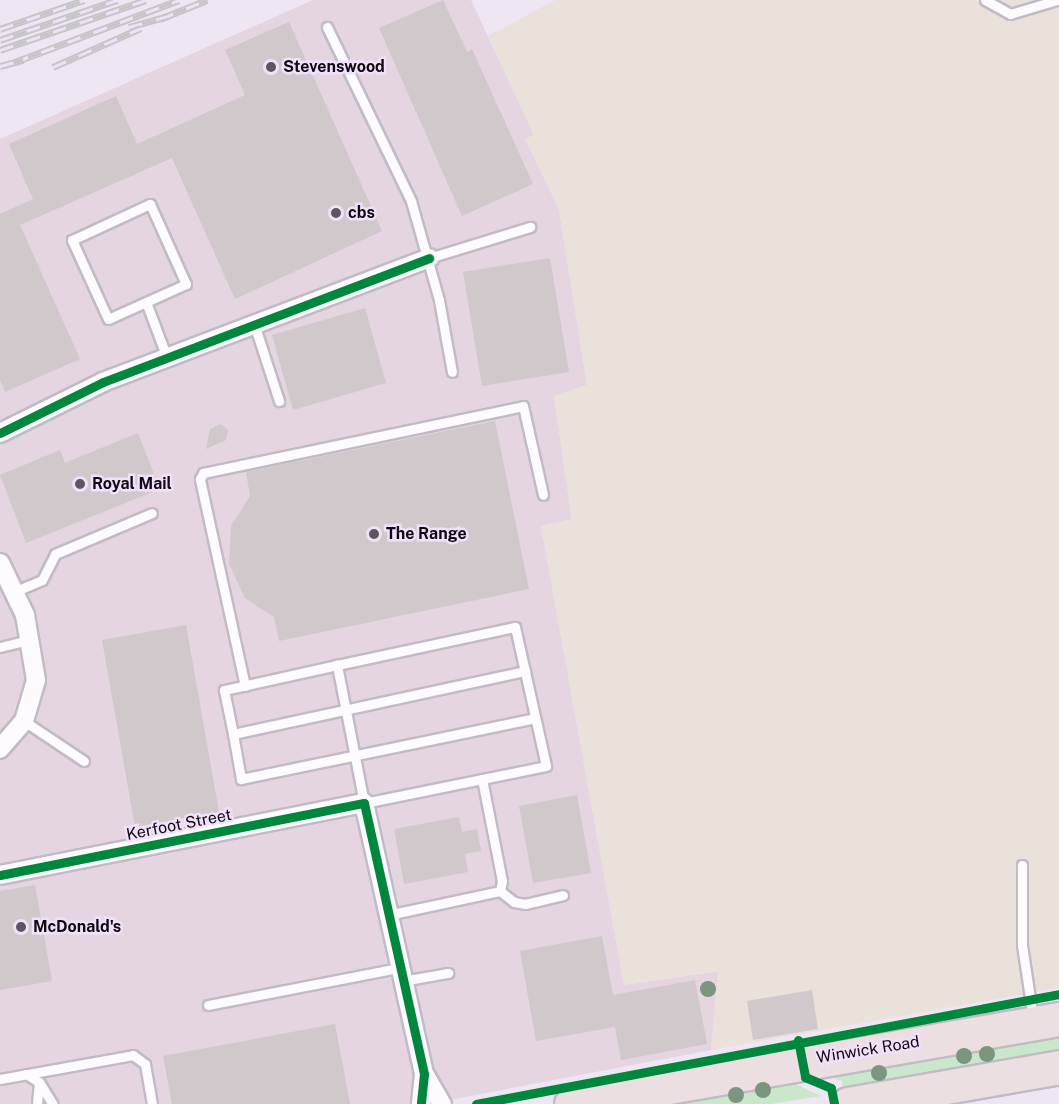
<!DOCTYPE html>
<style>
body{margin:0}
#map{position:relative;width:1059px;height:1104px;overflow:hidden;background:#efe6f3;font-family:"Public Sans",sans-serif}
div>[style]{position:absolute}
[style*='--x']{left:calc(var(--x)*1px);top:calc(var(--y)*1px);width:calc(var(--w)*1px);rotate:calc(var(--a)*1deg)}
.commercial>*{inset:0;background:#e4d5e1}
.industrial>*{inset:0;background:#eae1db}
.green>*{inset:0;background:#cae7cc}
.building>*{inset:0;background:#d0c8ca}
.roads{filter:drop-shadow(2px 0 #c1bbc5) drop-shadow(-2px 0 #c1bbc5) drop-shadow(0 2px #c1bbc5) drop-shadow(0 -2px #c1bbc5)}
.lane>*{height:9px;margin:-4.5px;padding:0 4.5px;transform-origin:4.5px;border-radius:4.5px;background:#fdfbfd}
.street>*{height:18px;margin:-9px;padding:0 9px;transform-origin:9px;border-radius:9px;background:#fdfbfd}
.highway>*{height:33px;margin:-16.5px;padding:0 16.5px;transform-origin:16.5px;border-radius:16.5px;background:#ecdfe2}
.rail>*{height:7px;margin-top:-3.5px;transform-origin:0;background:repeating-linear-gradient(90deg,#f0e0f9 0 14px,#c7c5c8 0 28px);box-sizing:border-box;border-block:2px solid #c7c5c8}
.cycleway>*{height:9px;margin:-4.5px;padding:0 4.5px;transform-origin:4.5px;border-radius:4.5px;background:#00873e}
.trees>*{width:16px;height:16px;margin:-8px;border-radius:50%;background:#7a967f}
.dots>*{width:16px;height:16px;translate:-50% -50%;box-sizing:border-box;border:3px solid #f0e0f9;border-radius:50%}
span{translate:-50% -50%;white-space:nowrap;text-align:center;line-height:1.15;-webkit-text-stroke:5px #f0e0f9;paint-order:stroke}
.poi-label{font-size:16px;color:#0f0911;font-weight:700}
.left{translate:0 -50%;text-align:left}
.street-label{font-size:16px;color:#0f0911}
</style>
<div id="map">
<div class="commercial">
<div style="clip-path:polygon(313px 0,471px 0,534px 135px,525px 139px,559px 209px,587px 385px,554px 396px,572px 520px,541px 526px,624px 985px,719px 971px,711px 1050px,429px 1104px,0 1104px,0 139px)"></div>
</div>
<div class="industrial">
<div style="clip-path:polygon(555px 0,1059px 0,1059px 988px,711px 1050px,718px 971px,624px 985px,541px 526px,572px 519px,554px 396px,587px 385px,559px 209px,525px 139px,534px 135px,488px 36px)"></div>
</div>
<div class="green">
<div style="clip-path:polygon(1059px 1037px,1059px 1054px,844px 1093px,842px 1081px,813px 1071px,992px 1038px)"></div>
<div style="clip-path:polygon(795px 1074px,797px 1085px,821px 1096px,771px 1104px,638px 1104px)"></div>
</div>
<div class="building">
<div style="clip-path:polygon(443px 0,467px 52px,472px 49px,533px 184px,462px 216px,379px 28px)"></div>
<div style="clip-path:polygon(289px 22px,382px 231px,235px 299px,172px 158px,20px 225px,80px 359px,5px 392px,0 380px,0 214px,33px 199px,9px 144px,116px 96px,137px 144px,245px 95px,225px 50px)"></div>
<div style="clip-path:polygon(550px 258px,569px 372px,482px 386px,463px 272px)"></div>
<div style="clip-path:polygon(365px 308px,386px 383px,293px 410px,272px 335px)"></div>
<div style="clip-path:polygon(495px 421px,529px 589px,279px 641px,274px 617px,245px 598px,229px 564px,231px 526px,250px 496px,246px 472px)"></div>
<div style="clip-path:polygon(221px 424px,228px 430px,226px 440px,206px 449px,210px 429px)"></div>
<div style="clip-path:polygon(138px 433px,160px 489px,26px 543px,0 475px,60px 450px,65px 463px)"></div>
<div style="clip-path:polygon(186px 625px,219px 812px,135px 827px,102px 640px)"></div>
<div style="clip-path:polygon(577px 795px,591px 873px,533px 883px,519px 806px)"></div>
<div style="clip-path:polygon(459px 817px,462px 832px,477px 829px,481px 851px,465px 854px,468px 872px,404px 884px,394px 829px)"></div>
<div style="clip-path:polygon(35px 885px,52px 981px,0 990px,0 891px)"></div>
<div style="clip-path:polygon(602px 936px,613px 995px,695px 980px,707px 1044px,621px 1060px,615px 1027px,536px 1041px,520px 951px)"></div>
<div style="clip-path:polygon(812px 990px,818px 1029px,753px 1040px,747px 1001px)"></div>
<div style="clip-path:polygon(335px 1024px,350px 1104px,172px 1104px,163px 1056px)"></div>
</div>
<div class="roads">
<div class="lane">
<div style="--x:985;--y:0;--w:29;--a:29"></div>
<div style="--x:1010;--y:14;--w:49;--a:-16.6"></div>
<div style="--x:327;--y:27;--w:193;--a:64.2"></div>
<div style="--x:411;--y:201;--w:103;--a:74.2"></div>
<div style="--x:439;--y:300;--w:73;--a:79.8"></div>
<div style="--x:150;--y:204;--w:88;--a:65.8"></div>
<div style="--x:186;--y:284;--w:85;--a:155.8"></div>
<div style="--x:108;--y:319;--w:87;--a:-114.5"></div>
<div style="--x:72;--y:240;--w:86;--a:-24.8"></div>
<div style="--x:429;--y:258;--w:106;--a:-17.1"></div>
<div style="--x:146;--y:302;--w:60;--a:69.4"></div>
<div style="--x:255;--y:327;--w:78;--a:72"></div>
<div style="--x:16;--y:591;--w:28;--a:-23"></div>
<div style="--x:42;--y:580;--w:29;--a:-63"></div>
<div style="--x:55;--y:554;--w:105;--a:-22.9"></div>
<div style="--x:515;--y:627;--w:142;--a:77.4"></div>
<div style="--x:546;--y:766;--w:186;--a:168.5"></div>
<div style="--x:364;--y:803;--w:141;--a:-101.1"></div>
<div style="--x:337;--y:665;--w:182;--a:-12.1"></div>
<div style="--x:0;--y:647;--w:33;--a:-14"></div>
<div style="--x:337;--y:665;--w:116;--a:167.5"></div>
<div style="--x:224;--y:690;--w:45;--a:78.4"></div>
<div style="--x:233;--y:734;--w:299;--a:-12.2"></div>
<div style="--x:245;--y:686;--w:212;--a:-102.3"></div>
<div style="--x:200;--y:479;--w:7;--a:-63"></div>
<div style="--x:203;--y:473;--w:327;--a:-11.8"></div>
<div style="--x:523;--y:406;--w:91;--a:77.3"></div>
<div style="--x:24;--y:721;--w:72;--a:33.7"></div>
<div style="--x:233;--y:734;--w:46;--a:79.9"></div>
<div style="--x:241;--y:779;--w:300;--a:-11.7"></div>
<div style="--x:1022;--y:865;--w:80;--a:90"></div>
<div style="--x:1022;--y:945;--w:74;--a:81.4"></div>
<div style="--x:500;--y:891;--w:18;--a:38"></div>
<div style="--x:514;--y:902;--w:11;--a:10"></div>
<div style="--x:525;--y:904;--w:39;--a:-13"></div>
<div style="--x:388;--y:915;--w:115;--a:-12.1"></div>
<div style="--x:500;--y:891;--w:10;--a:-79"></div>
<div style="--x:502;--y:881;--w:104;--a:-101.1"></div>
<div style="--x:402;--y:981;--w:47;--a:-9.9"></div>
<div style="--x:208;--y:1005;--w:195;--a:-11"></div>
<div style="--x:26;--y:1074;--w:15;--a:32"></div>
<div style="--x:39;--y:1082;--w:26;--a:58"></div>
<div style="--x:0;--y:1079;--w:135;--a:-10.2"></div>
<div style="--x:133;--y:1055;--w:15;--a:37"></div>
<div style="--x:145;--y:1064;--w:41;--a:80.1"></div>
<div style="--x:37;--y:1104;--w:22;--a:-85"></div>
</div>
<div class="street">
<div style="--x:0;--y:433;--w:115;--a:-26.3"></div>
<div style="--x:103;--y:382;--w:349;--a:-20.8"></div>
<div style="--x:0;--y:563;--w:58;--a:64.3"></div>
<div style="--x:25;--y:615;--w:66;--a:80.4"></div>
<div style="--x:36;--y:680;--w:43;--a:106.3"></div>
<div style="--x:24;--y:721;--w:37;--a:131"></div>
<div style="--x:0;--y:875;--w:371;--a:-11.2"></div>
<div style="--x:364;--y:803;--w:278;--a:77.5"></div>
<div style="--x:424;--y:1074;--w:30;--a:96"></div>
<div style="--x:425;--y:1075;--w:34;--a:60"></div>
</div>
<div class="highway">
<div style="--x:571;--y:1104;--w:495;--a:-9.9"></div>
<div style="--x:848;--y:1104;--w:214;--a:-9.9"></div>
</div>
</div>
<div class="rail">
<div style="--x:160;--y:19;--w:51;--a:-22"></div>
<div style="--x:129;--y:27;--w:41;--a:-15.8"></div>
<div style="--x:0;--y:29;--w:89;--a:-19"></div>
<div style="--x:0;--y:40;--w:124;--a:-18.9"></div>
<div style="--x:0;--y:50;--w:154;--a:-18.9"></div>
<div style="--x:15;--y:62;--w:175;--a:-20.7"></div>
<div style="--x:0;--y:66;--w:24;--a:-15"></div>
<div style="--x:53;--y:67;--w:96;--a:-23.9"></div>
</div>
<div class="cycleway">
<div style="--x:0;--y:433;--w:115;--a:-26.3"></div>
<div style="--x:103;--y:382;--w:349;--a:-20.8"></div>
<div style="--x:0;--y:875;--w:371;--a:-11.2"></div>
<div style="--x:364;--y:803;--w:278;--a:77.5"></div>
<div style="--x:424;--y:1074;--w:30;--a:96"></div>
<div style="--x:798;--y:1040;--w:38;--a:79"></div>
<div style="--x:805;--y:1077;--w:28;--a:23"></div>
<div style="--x:831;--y:1088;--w:16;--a:79"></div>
<div style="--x:476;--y:1104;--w:593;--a:-10.68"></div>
</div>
<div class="trees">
<div style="left:708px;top:989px"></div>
<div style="left:987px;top:1054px"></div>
<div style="left:964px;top:1056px"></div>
<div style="left:879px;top:1073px"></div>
<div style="left:763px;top:1090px"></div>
<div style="left:736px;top:1095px"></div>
</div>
<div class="dots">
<div style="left:271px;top:67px;background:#5d5660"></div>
<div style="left:336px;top:213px;background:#5d5660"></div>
<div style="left:80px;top:484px;background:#5d5660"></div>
<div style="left:374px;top:534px;background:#5d5660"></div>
<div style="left:21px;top:927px;background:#5d5660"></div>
</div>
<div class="poi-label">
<span class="left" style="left:283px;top:67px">Stevenswood</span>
<span class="left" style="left:348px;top:213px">cbs</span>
<span class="left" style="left:92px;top:484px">Royal Mail</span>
<span class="left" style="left:386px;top:534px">The Range</span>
<span class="left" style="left:33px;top:927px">McDonald's</span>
</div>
<div class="street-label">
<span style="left:179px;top:825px;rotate:-11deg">Kerfoot Street</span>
<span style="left:868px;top:1050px;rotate:-9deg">Winwick Road</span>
</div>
</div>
